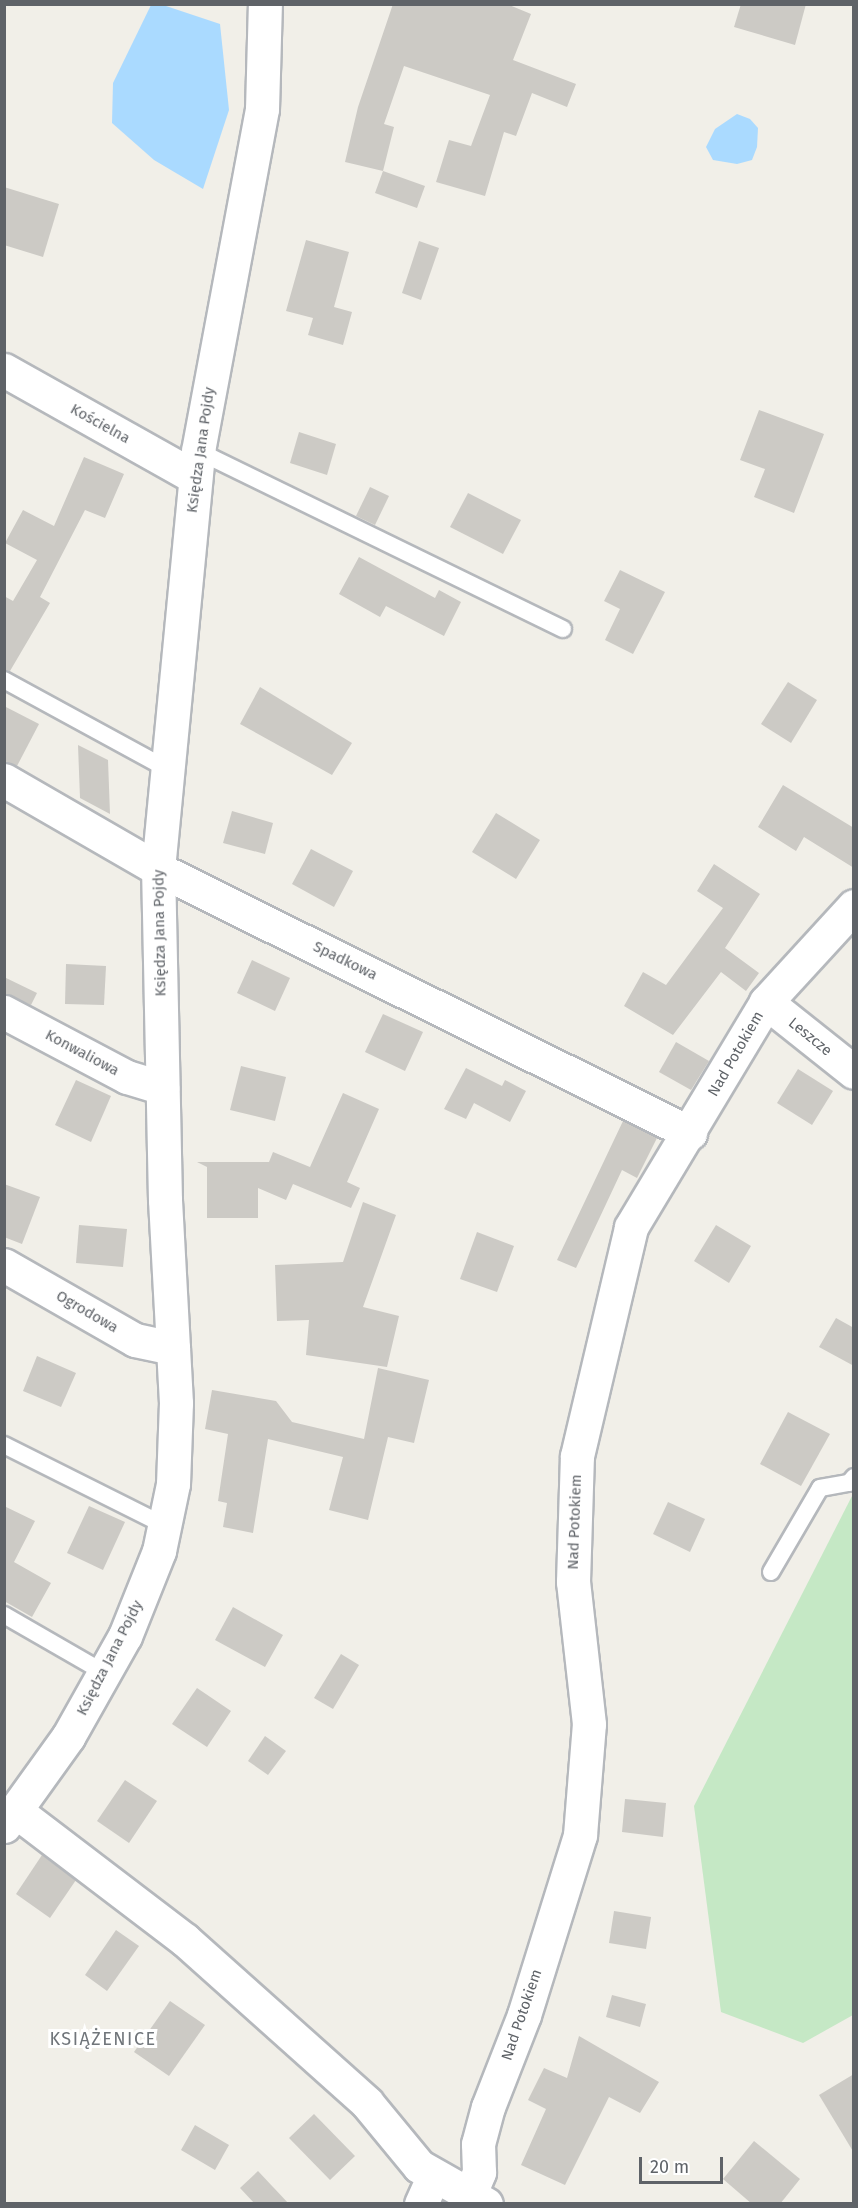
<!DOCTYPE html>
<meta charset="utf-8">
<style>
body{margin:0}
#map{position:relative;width:858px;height:2208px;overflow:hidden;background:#f1efe8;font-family:"Fira Sans",sans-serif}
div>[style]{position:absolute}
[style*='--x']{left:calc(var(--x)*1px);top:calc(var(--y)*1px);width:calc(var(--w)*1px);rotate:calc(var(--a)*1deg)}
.green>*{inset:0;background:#c5e8c5}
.water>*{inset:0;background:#aadaff}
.building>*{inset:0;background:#cccac5}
.roads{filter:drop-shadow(2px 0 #b5b8bc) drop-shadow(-2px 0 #b5b8bc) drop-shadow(0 2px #b5b8bc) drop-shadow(0 -2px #b5b8bc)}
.lane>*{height:16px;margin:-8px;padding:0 8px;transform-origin:8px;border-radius:8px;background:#fff}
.street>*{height:33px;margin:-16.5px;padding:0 16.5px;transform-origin:16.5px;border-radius:16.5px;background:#fff}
.secondary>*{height:33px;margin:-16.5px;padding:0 16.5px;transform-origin:16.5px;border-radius:16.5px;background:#fff}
span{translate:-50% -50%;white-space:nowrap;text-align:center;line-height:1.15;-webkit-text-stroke:6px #fff;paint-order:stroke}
.street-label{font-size:15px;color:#5f6368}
.quarter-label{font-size:18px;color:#70757a;letter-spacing:1.5px}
.frame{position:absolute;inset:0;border:6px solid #5f6368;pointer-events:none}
.scale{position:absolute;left:639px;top:2157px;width:84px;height:27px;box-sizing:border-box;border:3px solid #5f6368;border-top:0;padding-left:8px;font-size:18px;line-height:21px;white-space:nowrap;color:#5f6368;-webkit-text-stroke:4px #fff;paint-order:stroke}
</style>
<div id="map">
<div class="green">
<div style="clip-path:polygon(852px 1496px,853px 2015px,803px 2043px,721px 2012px,694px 1806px)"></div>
</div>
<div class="water">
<div style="clip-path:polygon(151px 5px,163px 5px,220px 24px,229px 110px,203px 189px,154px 160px,112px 123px,113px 83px)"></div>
<div style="clip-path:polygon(737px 114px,750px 119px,758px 128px,757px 147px,752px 160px,737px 164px,713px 160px,706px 147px,715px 129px)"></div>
</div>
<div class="building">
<div style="clip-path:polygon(393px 4px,507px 4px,531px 14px,513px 60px,576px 84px,567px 107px,532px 93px,516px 136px,504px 132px,485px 196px,436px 182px,449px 140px,471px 146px,490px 95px,404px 66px,384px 124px,394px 127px,383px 171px,345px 162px,358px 107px)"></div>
<div style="clip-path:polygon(741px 4px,806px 4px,795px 45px,734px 27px)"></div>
<div style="clip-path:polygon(383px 171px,425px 186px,417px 208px,375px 193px)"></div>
<div style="clip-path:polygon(4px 187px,59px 204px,43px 257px,4px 245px)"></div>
<div style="clip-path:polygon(306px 240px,349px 252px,334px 307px,352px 312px,343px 345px,308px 335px,313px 318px,286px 311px)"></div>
<div style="clip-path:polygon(419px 241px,439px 248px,421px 300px,402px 293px)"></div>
<div style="clip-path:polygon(759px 410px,824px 434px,794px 513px,754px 497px,765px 469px,740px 460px)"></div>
<div style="clip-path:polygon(299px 432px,336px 444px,327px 475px,290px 463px)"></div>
<div style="clip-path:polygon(84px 457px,124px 474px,105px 518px,85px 510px,40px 597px,50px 603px,10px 671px,4px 670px,4px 596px,13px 601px,37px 560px,5px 543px,23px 510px,54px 526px)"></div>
<div style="clip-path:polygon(370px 487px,389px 496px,375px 525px,356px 516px)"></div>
<div style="clip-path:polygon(468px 493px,521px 520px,503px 554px,450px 527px)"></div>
<div style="clip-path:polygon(359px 557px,435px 598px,439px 590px,461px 602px,444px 636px,386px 606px,380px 617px,339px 594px)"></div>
<div style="clip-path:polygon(620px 570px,665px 592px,633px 654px,605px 640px,620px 609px,604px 601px)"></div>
<div style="clip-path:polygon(788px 682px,817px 700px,791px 743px,761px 724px)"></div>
<div style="clip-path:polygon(260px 687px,352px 743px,332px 775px,240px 724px)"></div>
<div style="clip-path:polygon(4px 706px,39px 724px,17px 766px,4px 761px)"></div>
<div style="clip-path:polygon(78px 745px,108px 760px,110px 814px,80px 798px)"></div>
<div style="clip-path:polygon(783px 785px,854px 828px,854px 868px,804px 837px,796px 851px,758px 827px)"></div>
<div style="clip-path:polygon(232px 811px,273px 823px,265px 854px,223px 843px)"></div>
<div style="clip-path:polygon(496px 813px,540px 840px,516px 879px,472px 852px)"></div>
<div style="clip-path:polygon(311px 849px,353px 871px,334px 907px,292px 884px)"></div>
<div style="clip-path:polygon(714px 864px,760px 894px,725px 948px,759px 973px,746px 991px,721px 972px,673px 1035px,624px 1006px,643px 972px,666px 985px,723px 908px,697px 891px)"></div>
<div style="clip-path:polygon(252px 960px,290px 978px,275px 1011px,237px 993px)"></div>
<div style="clip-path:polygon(66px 964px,106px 966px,104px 1005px,65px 1004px)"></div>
<div style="clip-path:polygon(4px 977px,37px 993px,31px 1005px,4px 993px)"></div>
<div style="clip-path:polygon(383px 1014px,423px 1032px,405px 1071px,365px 1052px)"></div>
<div style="clip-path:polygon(676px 1042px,709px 1061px,691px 1090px,659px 1072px)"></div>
<div style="clip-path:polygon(241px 1066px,286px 1077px,275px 1121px,230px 1110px)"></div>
<div style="clip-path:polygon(466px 1068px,502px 1086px,505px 1080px,526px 1091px,510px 1122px,474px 1103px,466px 1119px,444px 1109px)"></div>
<div style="clip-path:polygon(798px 1069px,833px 1091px,812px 1125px,777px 1103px)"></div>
<div style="clip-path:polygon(76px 1080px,111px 1096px,91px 1142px,55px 1125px)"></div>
<div style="clip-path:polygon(343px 1093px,379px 1109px,347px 1182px,360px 1188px,351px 1208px,293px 1184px,286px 1200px,258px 1188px,258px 1218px,207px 1218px,207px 1167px,197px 1162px,269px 1162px,273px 1152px,310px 1167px)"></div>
<div style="clip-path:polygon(623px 1121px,657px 1138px,637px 1178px,622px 1170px,576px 1268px,557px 1260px)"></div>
<div style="clip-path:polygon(4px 1184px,40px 1197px,22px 1244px,4px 1237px)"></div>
<div style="clip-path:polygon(363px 1202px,396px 1215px,363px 1307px,399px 1316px,387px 1367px,306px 1355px,309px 1320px,277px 1321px,275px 1265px,343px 1262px)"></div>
<div style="clip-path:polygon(79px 1225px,127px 1229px,123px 1267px,76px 1263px)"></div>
<div style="clip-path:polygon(716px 1225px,751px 1246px,729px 1283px,694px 1261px)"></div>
<div style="clip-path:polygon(477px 1232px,514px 1246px,497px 1292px,460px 1279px)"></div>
<div style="clip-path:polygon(836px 1318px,854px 1328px,854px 1366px,819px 1347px)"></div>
<div style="clip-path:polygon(37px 1356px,76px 1373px,61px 1407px,23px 1391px)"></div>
<div style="clip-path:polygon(378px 1368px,429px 1380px,414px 1443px,388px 1437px,368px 1520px,329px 1510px,343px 1457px,268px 1439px,253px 1533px,223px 1527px,227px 1503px,218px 1501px,228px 1434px,205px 1429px,212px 1390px,276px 1401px,292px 1422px,364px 1439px)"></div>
<div style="clip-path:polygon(788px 1412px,830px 1434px,801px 1486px,760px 1464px)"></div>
<div style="clip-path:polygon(668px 1502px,705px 1519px,690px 1552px,653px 1534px)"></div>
<div style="clip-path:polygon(4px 1506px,35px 1521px,14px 1562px,51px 1583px,32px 1617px,4px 1601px)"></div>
<div style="clip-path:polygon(89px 1506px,125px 1522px,103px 1570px,67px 1553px)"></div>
<div style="clip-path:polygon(233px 1607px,283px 1635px,265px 1667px,215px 1640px)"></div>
<div style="clip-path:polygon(341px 1654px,359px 1665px,333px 1709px,314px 1698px)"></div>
<div style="clip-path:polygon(197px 1688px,231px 1711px,207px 1747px,172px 1724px)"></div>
<div style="clip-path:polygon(265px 1736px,286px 1751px,268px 1775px,248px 1761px)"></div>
<div style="clip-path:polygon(125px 1780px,157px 1801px,129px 1843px,97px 1821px)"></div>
<div style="clip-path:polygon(625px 1799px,666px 1803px,663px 1837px,622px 1832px)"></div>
<div style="clip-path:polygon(42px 1855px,76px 1880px,50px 1918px,16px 1894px)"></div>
<div style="clip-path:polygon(614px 1911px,651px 1917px,646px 1949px,609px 1943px)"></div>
<div style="clip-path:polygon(116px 1930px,139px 1946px,107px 1991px,85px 1975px)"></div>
<div style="clip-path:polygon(612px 1995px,646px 2004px,640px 2027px,606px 2017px)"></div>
<div style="clip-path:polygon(170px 2001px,205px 2025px,169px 2076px,134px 2052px)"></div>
<div style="clip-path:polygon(579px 2036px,659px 2082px,640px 2113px,609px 2097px,565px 2185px,521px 2165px,546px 2109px,528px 2100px,544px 2068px,567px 2078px)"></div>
<div style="clip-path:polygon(854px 2074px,854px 2153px,819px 2095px)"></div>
<div style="clip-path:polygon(314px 2114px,355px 2156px,330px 2180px,289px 2138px)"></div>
<div style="clip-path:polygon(195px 2125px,229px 2145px,215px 2170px,181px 2150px)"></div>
<div style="clip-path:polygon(754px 2141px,800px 2179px,780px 2204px,752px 2204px,723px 2179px)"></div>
<div style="clip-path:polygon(258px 2171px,289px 2204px,255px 2204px,240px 2188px)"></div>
</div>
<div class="roads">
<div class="lane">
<div style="--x:198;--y:451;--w:406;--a:26"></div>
<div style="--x:4;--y:680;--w:186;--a:28.6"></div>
<div style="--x:4;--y:1445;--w:181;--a:26.6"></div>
<div style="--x:771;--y:1572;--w:97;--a:-59.7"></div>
<div style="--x:820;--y:1488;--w:29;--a:-10"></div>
<div style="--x:849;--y:1483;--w:8;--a:-50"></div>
<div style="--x:4;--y:1615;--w:116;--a:29.9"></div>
</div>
<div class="street">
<div style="--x:4;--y:370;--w:219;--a:29.3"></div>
<div style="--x:4;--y:780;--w:178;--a:30"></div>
<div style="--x:158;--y:869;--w:594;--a:26.39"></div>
<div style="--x:766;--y:1002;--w:112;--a:38.5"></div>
<div style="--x:4;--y:1012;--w:139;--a:27.9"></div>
<div style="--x:127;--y:1077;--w:37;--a:17"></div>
<div style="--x:4;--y:1265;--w:151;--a:29.8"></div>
<div style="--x:135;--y:1340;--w:39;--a:12"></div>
<div style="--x:17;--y:1812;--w:211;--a:37.3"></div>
<div style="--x:185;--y:1940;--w:244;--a:41.8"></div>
<div style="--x:367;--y:2103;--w:82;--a:50.5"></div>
<div style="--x:419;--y:2166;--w:77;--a:29.6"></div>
<div style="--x:469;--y:2196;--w:26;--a:-67"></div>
<div style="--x:479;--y:2172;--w:28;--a:-92"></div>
<div style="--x:478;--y:2144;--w:38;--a:-75"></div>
<div style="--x:488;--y:2107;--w:99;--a:-68.6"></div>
<div style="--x:524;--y:2015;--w:189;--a:-72.7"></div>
<div style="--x:580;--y:1835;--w:111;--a:-85.4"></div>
<div style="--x:589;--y:1724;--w:143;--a:-96.4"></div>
<div style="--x:573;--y:1582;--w:126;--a:-88.2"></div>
<div style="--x:577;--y:1456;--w:235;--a:-76.7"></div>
<div style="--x:631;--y:1227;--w:262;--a:-59"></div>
<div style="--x:766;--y:1002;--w:130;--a:-47.5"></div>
<div style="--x:421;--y:2204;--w:30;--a:-66"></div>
</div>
<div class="secondary">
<div style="--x:4;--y:1826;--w:110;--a:-54.3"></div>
<div style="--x:68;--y:1737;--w:116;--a:-60.6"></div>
<div style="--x:125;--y:1636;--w:92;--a:-68.2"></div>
<div style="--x:159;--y:1551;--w:68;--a:-78.2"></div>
<div style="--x:173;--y:1484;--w:81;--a:-87.9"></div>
<div style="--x:176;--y:1403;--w:203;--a:-93.1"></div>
<div style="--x:165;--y:1200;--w:331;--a:-91.2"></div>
<div style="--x:158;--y:869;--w:420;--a:-84.5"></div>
<div style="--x:198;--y:451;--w:348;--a:-79.4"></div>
<div style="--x:262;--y:109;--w:105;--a:-88.4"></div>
</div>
</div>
<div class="street-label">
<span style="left:100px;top:424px;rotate:29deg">Kościelna</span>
<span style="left:201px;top:450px;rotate:-82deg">Księdza Jana Pojdy</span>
<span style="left:160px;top:933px;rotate:-91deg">Księdza Jana Pojdy</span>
<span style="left:345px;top:961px;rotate:26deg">Spadkowa</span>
<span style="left:810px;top:1037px;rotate:39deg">Leszcze</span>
<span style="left:82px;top:1053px;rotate:28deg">Konwaliowa</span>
<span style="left:736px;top:1054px;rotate:-60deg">Nad Potokiem</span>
<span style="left:87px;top:1312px;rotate:30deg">Ogrodowa</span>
<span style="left:575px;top:1522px;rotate:-88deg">Nad Potokiem</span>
<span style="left:110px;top:1658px;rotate:-63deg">Księdza Jana Pojdy</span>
<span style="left:522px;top:2015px;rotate:-71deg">Nad Potokiem</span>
</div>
<div class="quarter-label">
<span style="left:103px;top:2039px">KSIĄŻENICE</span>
</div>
<div class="frame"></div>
<div class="scale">20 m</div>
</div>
